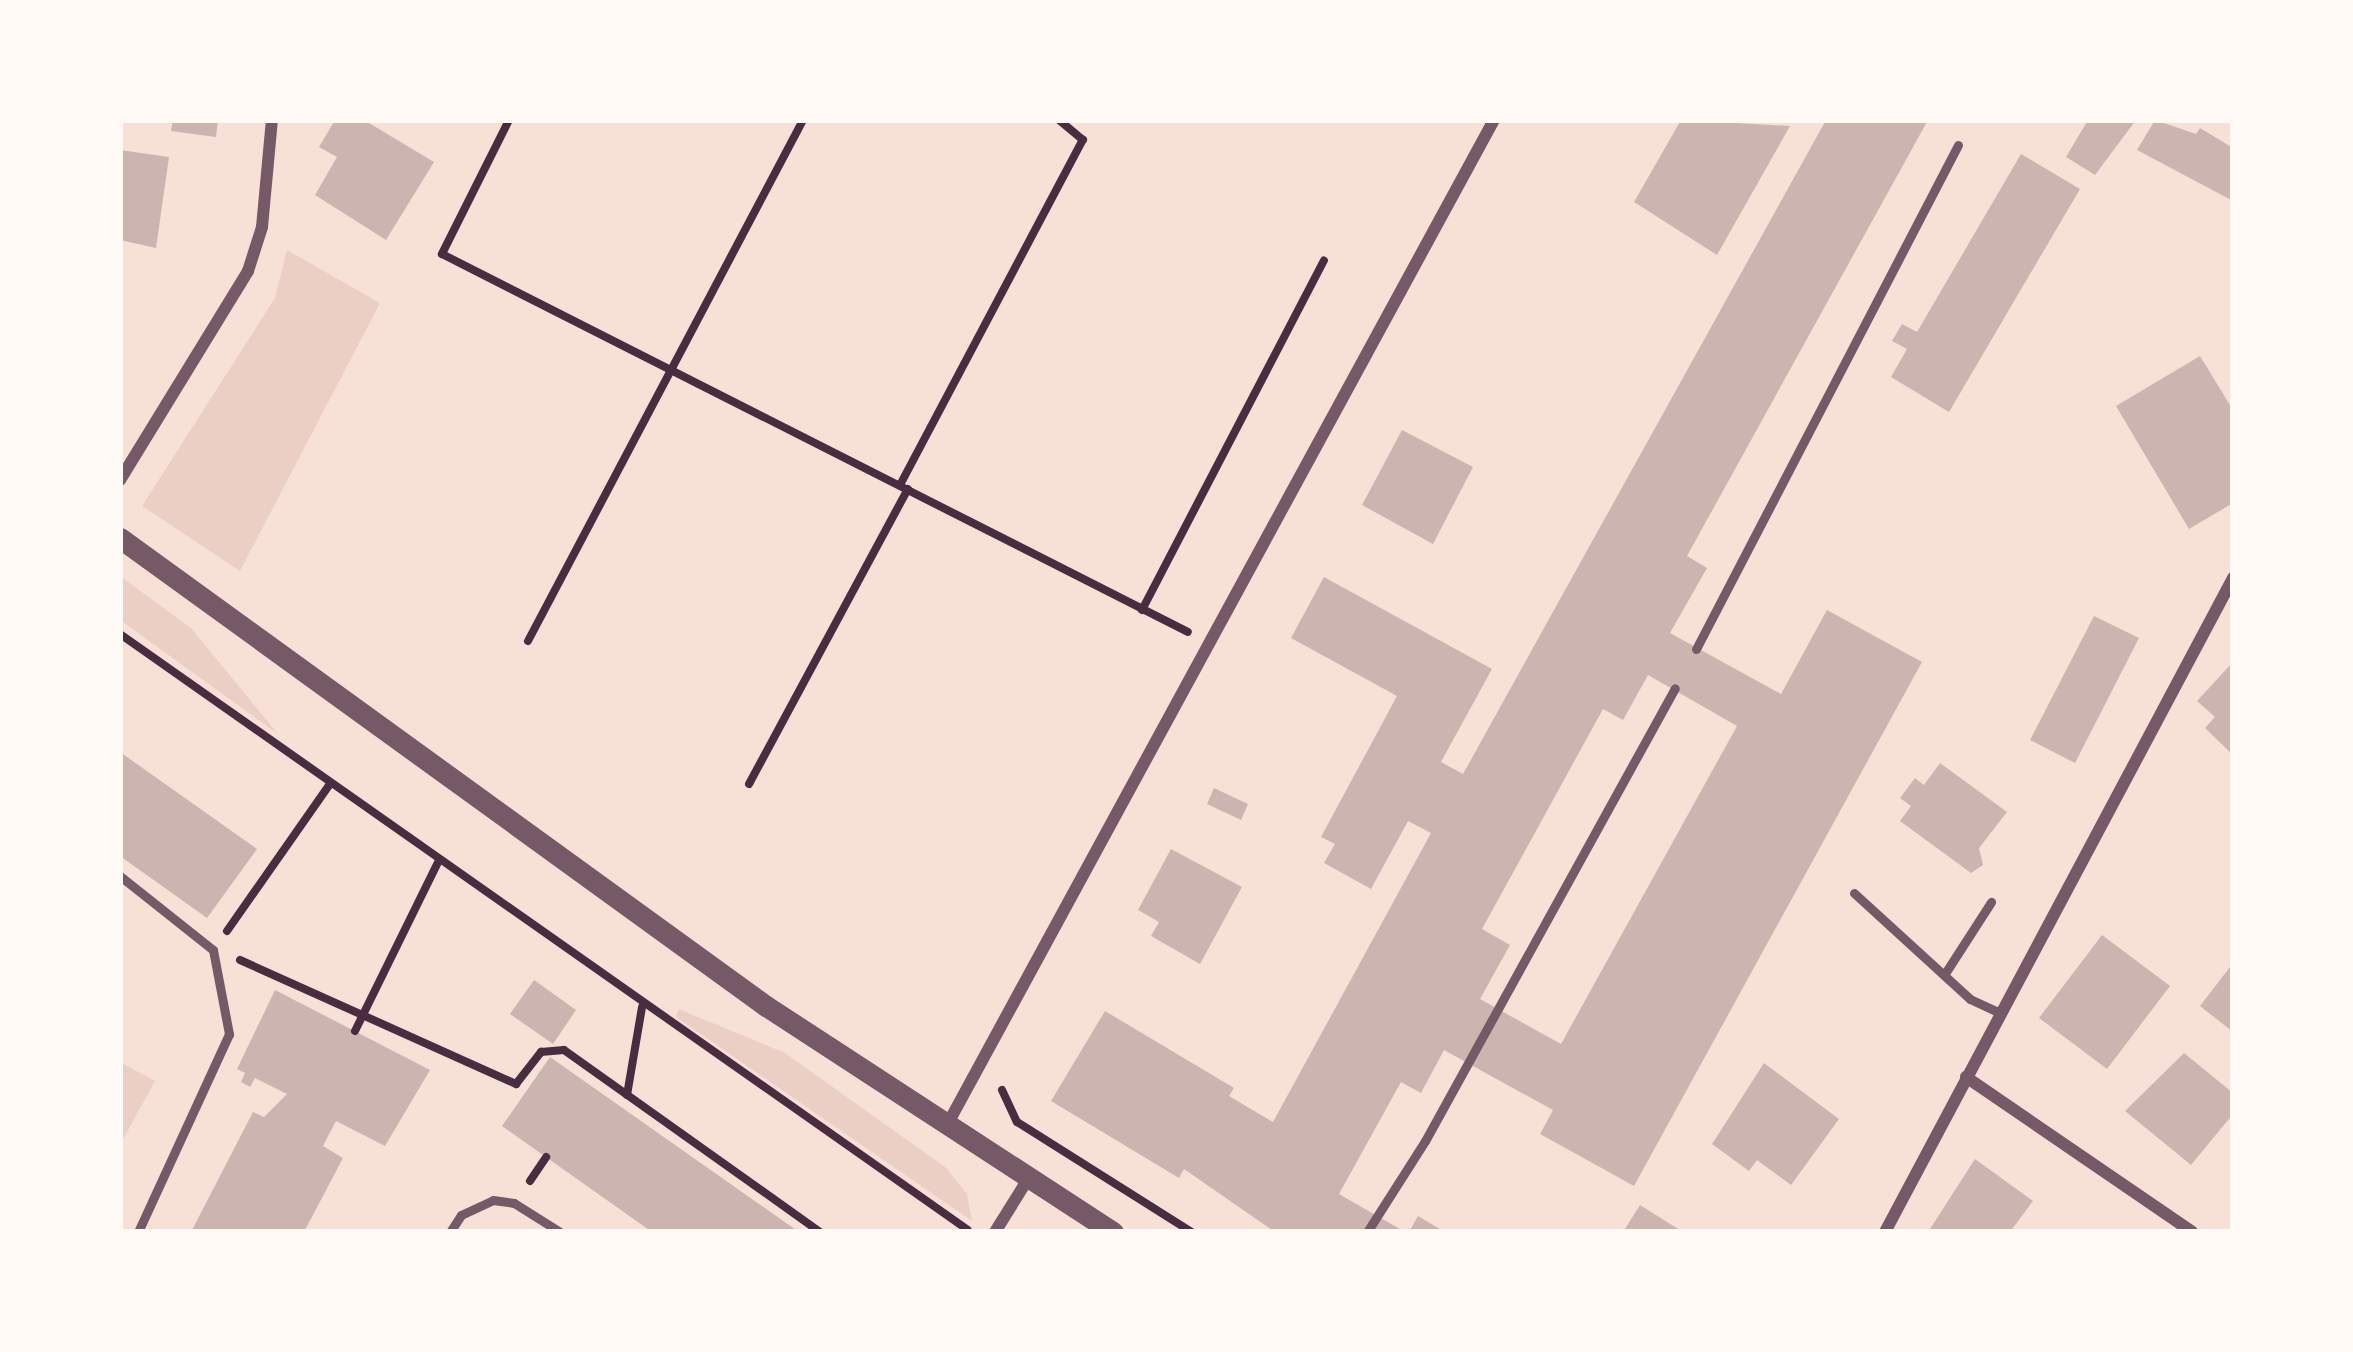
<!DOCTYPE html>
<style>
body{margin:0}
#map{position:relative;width:2353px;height:1352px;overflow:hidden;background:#f7e1d7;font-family:"Source Sans 3",sans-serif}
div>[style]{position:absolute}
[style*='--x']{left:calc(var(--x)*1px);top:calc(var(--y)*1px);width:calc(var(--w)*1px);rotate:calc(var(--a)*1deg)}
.green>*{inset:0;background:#ebcfc5}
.building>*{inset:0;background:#ccb4b1}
.path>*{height:8px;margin:-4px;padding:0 4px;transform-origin:4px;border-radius:4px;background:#4a2c40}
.service>*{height:9px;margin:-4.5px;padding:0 4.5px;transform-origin:4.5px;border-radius:4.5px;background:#755966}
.minor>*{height:12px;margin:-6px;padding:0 6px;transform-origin:6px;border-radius:6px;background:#755966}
.tertiary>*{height:21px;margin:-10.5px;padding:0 10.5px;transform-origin:10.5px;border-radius:10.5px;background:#755966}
span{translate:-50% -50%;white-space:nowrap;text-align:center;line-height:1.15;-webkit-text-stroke:9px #fffaf5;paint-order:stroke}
.frame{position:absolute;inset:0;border:123px solid #fffaf5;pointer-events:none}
</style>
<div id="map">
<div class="green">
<div style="clip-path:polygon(287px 250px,380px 303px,240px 571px,142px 506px,275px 298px)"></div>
<div style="clip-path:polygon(120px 576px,191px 628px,278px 734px,120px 620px)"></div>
<div style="clip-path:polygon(679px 1009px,785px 1053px,945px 1167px,967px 1194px,972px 1221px,676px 1017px)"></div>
<div style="clip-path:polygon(120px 1062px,155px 1081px,120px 1145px)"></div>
</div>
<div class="building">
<div style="clip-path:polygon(173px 120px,218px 120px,216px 137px,171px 131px)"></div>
<div style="clip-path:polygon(335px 120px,364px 120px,434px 162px,386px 240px,315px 195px,337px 157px,319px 147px)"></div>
<div style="clip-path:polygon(1681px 120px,1790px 126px,1717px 255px,1634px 202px)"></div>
<div style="clip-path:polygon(evenodd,1826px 120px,1928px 120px,1687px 556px,1707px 568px,1670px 633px,1781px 694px,1827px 610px,1922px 662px,1634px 1186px,1540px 1134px,1553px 1110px,1444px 1050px,1421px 1093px,1401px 1082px,1339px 1194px,1405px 1232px,1275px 1232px,1184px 1169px,1179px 1178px,1051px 1101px,1105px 1011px,1234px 1088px,1229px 1096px,1273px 1122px,1431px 833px,1408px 821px,1371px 889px,1324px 863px,1335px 844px,1321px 837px,1397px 696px,1291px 638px,1324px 577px,1492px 669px,1441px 762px,1463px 774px,1826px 120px,1648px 675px,1737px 726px,1561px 1044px,1480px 999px,1510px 945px,1482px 929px,1603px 709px,1623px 720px,1648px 675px)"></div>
<div style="clip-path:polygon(2088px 120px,2136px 120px,2095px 175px,2066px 157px)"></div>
<div style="clip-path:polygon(2155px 120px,2196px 134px,2200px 128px,2233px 148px,2233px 201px,2137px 150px)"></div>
<div style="clip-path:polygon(120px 150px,169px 157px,156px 248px,120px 240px)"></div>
<div style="clip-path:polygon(2021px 154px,2080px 189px,1949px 412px,1891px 377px,1907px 349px,1892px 341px,1902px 324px,1917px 332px)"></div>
<div style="clip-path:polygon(2200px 356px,2233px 410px,2233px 503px,2189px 529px,2116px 406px)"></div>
<div style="clip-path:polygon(1402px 430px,1473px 467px,1433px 544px,1362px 505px)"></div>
<div style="clip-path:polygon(2094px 616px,2139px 638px,2075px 763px,2030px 740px)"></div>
<div style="clip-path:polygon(2233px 662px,2233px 755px,2205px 728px,2215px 717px,2197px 701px)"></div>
<div style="clip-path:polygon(120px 752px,257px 849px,207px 918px,120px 856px)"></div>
<div style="clip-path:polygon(1940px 763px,2007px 812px,1979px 848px,1983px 865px,1971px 873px,1900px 821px,1911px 806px,1900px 798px,1915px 778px,1924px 785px)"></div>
<div style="clip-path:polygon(1214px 788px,1248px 804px,1241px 820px,1207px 804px)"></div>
<div style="clip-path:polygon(1171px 849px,1242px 887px,1200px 964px,1151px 936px,1159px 922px,1138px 910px)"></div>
<div style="clip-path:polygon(2102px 935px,2170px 986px,2107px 1069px,2039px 1018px)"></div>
<div style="clip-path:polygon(2233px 963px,2233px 1032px,2200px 1006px)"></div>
<div style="clip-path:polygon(534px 980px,576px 1010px,553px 1044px,510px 1014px)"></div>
<div style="clip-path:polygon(275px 990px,430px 1070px,385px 1146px,336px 1121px,323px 1146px,343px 1158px,304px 1232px,191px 1232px,253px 1112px,264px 1117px,287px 1094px,255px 1078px,250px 1087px,241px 1082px,245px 1073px,237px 1069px)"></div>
<div style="clip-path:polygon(2184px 1053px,2233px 1093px,2233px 1114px,2191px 1165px,2125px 1111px)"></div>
<div style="clip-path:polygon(550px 1057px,799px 1232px,652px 1232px,502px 1126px)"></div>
<div style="clip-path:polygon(1764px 1063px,1839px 1119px,1791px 1185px,1757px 1160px,1749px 1171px,1712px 1144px)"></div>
<div style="clip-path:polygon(1975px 1159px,2033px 1201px,2010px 1232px,1928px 1232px)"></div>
<div style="clip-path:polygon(1640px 1205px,1683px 1232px,1623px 1232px)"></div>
<div style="clip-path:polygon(1418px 1216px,1445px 1232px,1409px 1232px)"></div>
</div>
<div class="path">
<div style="--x:509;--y:120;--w:150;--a:116.6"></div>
<div style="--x:442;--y:254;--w:836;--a:26.87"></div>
<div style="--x:900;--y:485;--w:391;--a:-62.1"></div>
<div style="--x:1083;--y:140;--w:31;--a:-140"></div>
<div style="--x:1142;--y:610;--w:394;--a:-62.5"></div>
<div style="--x:120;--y:634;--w:1036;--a:35.1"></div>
<div style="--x:528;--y:641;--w:589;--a:-62.17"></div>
<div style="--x:749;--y:784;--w:335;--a:-61.7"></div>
<div style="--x:227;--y:931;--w:179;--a:-55"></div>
<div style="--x:240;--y:960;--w:303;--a:24.2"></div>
<div style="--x:516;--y:1084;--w:41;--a:-52"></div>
<div style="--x:541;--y:1052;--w:23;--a:-5"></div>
<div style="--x:564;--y:1050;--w:314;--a:35.4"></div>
<div style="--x:355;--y:1031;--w:188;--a:-63.8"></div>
<div style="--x:1002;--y:1090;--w:35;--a:65"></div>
<div style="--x:1017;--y:1122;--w:207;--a:32.2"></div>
<div style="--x:627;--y:1095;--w:89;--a:-80.3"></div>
<div style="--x:530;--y:1181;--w:29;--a:-56"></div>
</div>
<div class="service">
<div style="--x:1696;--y:649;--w:568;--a:-62.53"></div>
<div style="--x:120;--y:876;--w:119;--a:38.5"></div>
<div style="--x:213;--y:950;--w:86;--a:79.2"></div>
<div style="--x:229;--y:1034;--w:218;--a:114.7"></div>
<div style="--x:1854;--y:893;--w:157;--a:42.4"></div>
<div style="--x:1970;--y:999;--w:33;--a:25"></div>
<div style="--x:1944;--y:975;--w:87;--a:-57.2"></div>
<div style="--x:450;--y:1232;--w:20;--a:-57"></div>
<div style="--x:461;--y:1215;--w:35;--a:-25"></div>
<div style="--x:493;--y:1200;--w:21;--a:8"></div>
<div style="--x:514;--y:1203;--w:54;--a:32.2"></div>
<div style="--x:1367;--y:1232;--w:108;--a:-57.5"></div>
<div style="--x:1425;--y:1141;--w:517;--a:-61.11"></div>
</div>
<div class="minor">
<div style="--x:120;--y:480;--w:245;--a:-58.5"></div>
<div style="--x:248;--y:271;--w:46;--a:-72.3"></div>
<div style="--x:262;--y:227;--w:107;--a:-84.7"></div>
<div style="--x:1966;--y:1077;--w:274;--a:34.4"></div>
<div style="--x:946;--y:1127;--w:1146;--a:-61.45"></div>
<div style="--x:995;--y:1232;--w:62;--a:-58.1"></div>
<div style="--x:1885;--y:1232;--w:741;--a:-61.98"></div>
</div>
<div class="tertiary">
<div style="--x:120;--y:538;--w:798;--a:35.92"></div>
<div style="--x:766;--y:1006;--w:414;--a:33.1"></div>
</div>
<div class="frame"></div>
</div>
